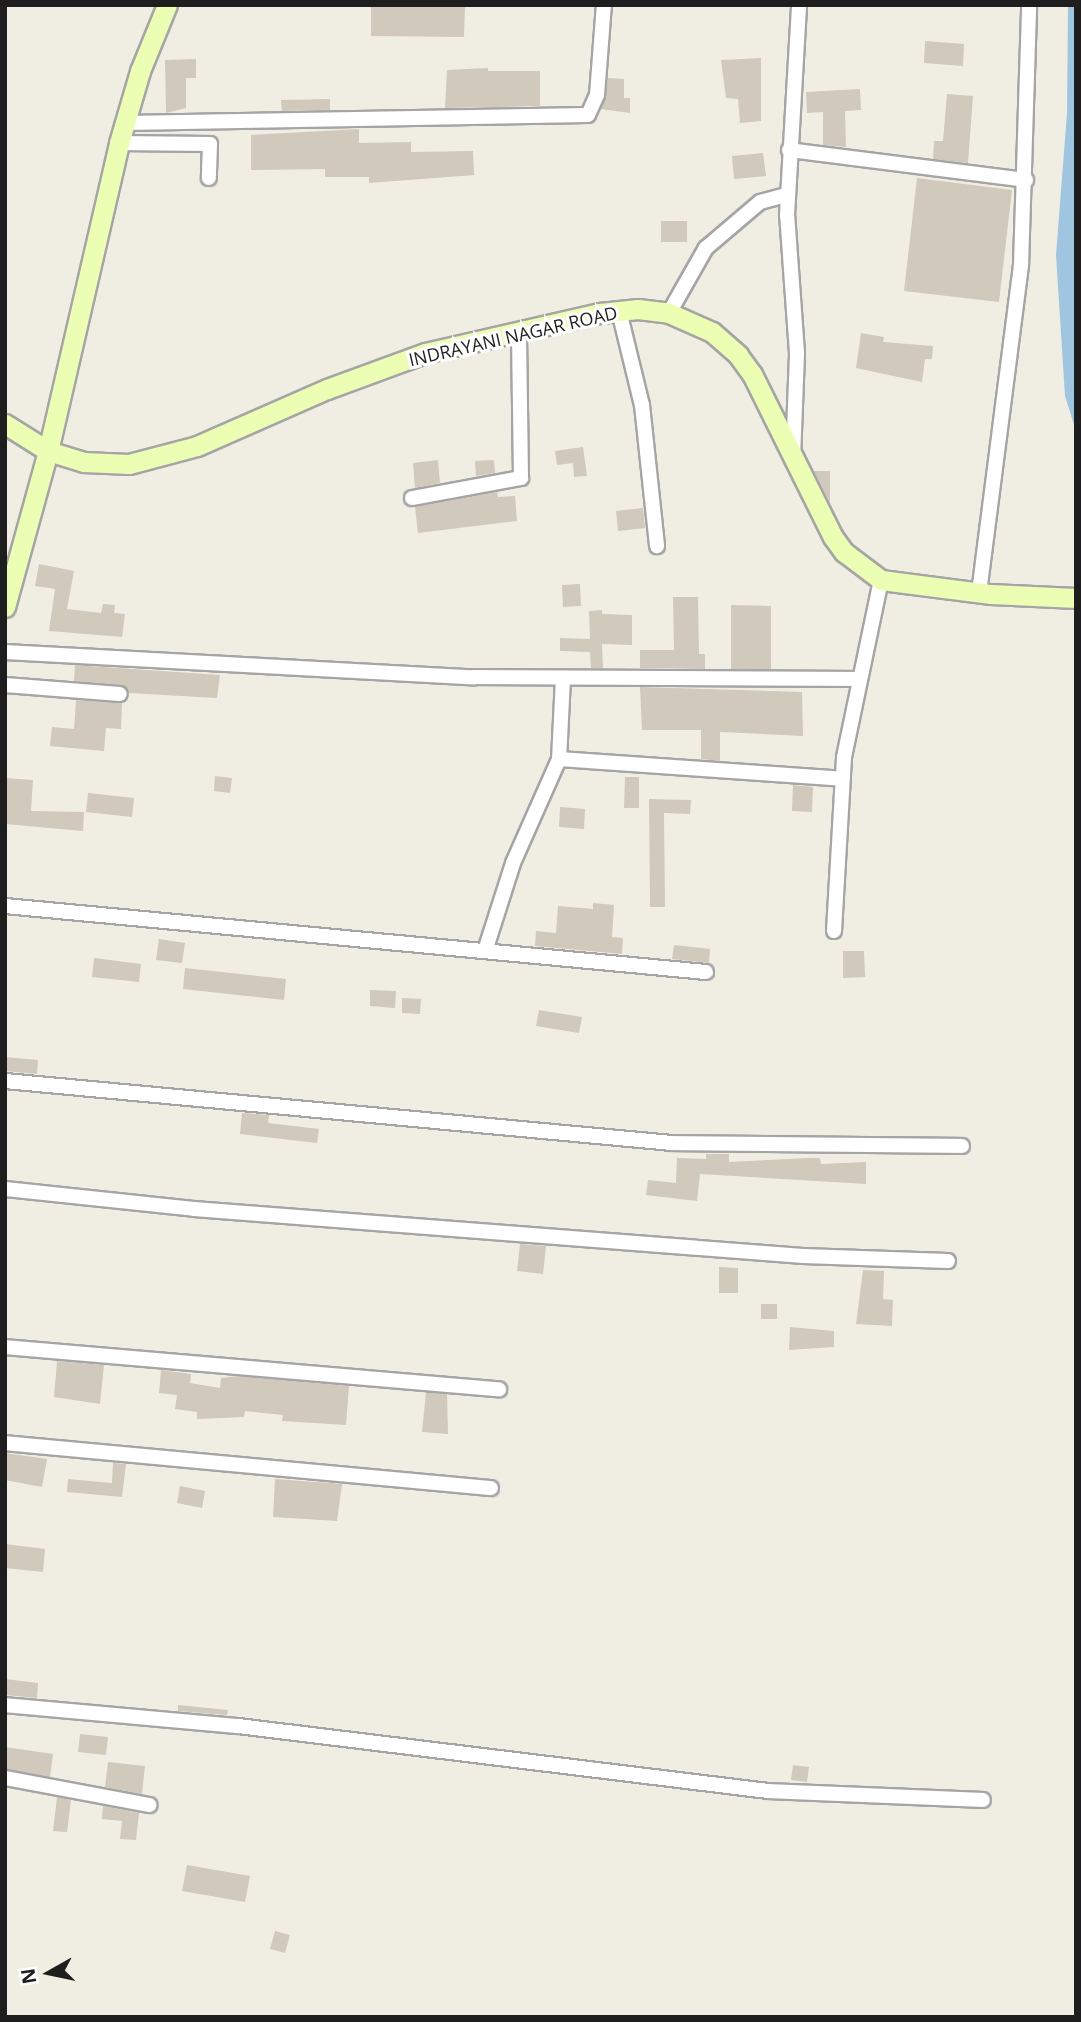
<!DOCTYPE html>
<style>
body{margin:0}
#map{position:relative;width:1081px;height:2022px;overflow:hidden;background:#f0eee3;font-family:"Open Sans",sans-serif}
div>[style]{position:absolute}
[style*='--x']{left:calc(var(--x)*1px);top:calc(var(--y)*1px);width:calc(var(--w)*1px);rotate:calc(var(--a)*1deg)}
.water>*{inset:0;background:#a0c5e1}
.building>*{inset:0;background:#d0c9bc}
.roads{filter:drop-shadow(2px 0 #a5a5a5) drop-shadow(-2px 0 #a5a5a5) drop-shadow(0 2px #a5a5a5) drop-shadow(0 -2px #a5a5a5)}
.street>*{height:14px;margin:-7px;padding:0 7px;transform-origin:7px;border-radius:7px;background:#fff}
.secondary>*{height:19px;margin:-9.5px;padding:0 9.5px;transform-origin:9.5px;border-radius:9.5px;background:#ebfeb3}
span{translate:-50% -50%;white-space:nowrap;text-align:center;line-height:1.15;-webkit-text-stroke:6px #fff;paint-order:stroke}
.street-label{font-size:18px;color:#1e1e1e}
.frame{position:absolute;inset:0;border:7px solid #1e1e1e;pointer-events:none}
.north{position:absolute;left:14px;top:1938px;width:70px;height:70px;-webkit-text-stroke:5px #fff;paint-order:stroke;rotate:261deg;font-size:19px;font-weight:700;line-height:28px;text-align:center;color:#1e1e1e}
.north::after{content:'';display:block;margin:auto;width:24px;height:32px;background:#1e1e1e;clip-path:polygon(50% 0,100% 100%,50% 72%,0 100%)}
</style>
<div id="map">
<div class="water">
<div style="clip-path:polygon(1068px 5px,1076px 5px,1076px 431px,1065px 396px,1056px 255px,1067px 113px)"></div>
</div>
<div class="building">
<div style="clip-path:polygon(371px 5px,465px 5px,464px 37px,371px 36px)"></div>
<div style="clip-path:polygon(925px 41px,964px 44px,963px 66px,924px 63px)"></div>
<div style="clip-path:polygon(761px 58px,761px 121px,740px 123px,738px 99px,726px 98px,721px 60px)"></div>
<div style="clip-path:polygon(196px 59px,196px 78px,186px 78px,186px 108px,166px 113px,165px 60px)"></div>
<div style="clip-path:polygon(488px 68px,488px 71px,540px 71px,540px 106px,445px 108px,447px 70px)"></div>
<div style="clip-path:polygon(608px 78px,624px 79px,624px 98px,630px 98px,630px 113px,601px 109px)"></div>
<div style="clip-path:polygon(860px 89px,861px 110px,845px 111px,846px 147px,823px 145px,823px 112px,807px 113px,806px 92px)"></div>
<div style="clip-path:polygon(947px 94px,973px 96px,968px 163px,933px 159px,934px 141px,943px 141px)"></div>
<div style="clip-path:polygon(330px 99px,330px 110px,282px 111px,281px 100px)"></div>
<div style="clip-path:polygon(359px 129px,359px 143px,411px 142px,411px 152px,473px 151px,474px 175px,369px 183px,369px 177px,325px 177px,325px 169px,251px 170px,251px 135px)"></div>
<div style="clip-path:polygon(763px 153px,766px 176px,734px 179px,732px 156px)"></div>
<div style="clip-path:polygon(917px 178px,1012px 190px,999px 302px,904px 291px)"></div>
<div style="clip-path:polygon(661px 221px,687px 221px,687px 242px,661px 242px)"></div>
<div style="clip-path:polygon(861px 333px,884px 337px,883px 342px,933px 346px,932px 359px,925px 359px,922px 382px,856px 368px)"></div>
<div style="clip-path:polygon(583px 447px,587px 476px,574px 477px,573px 463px,557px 465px,555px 451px)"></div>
<div style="clip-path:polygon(438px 460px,440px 483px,415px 488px,413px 463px)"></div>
<div style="clip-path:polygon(494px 460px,495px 473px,476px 476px,475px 461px)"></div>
<div style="clip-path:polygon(814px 471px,830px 471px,830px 503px)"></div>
<div style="clip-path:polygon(497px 492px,498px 497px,515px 496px,517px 521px,418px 533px,415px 507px)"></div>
<div style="clip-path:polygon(643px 508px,645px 528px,618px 531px,616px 511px)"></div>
<div style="clip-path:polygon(39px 564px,74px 571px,67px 609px,101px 613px,103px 604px,115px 605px,114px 613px,125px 614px,122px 637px,49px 631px,55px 589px,35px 586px)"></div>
<div style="clip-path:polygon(580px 584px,581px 606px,563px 607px,562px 585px)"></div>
<div style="clip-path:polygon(673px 597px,698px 597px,699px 654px,705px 654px,705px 669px,640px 668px,640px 650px,674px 650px)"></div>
<div style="clip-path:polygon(731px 605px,771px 606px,771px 669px,731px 669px)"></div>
<div style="clip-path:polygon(602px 610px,602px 614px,632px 615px,632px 645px,602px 644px,603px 668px,591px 668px,590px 652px,560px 651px,560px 638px,590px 639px,589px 611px)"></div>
<div style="clip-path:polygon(75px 665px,220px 675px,217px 698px,129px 693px,121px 685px,74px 681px)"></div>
<div style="clip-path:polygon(640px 687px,802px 692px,803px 736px,720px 732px,720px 761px,701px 759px,701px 730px,642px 730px)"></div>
<div style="clip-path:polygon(76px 700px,122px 703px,121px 729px,106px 728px,104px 751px,50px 746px,52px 727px,74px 729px)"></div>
<div style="clip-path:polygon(215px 776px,232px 778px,230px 793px,214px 791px)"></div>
<div style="clip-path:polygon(625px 777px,639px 777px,639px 808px,624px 808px)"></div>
<div style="clip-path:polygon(5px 778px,33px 780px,31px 811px,84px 812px,83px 831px,5px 824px)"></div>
<div style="clip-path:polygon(793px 785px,813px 787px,812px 812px,792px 811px)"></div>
<div style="clip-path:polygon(88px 793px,134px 798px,132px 817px,86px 812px)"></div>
<div style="clip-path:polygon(649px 799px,691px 800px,690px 814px,664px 813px,665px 907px,650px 907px)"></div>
<div style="clip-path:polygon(560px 807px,585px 809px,584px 829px,559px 827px)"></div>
<div style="clip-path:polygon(593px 903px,614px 905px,612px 937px,623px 938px,622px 954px,535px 946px,536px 931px,556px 933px,558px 906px,593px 909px)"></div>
<div style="clip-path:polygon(159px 939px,185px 943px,182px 963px,156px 960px)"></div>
<div style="clip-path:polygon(674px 945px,710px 949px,709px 963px,672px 959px)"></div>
<div style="clip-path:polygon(843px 951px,864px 951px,865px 977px,843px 978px)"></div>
<div style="clip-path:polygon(94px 958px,141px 964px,139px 982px,92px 977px)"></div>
<div style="clip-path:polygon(185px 968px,286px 979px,284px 1000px,183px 989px)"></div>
<div style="clip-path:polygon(370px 990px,396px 991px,395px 1008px,370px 1006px)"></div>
<div style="clip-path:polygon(402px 998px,421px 999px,420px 1014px,402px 1013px)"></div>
<div style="clip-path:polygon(539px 1010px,582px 1017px,579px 1033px,536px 1026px)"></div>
<div style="clip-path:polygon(5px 1057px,38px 1060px,37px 1074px,5px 1071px)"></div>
<div style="clip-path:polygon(242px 1113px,269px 1115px,268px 1123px,319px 1129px,317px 1143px,240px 1134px)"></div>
<div style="clip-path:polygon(706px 1154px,729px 1154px,729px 1162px,808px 1158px,820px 1158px,821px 1164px,866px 1162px,866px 1184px,700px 1174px,697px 1201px,646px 1195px,648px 1180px,676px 1183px,677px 1158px,706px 1159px)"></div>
<div style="clip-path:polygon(520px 1244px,546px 1246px,543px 1274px,517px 1271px)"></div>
<div style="clip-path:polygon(719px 1267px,738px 1268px,738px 1293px,719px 1293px)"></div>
<div style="clip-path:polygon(863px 1270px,884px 1271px,883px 1299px,893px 1300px,892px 1326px,856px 1324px)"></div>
<div style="clip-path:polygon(761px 1304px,777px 1304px,777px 1319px,761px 1319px)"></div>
<div style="clip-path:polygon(790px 1327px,834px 1331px,834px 1347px,789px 1350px)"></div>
<div style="clip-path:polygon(57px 1361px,104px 1365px,100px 1404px,54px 1397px)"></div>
<div style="clip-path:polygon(161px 1370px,191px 1374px,190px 1383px,220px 1388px,221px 1378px,238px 1376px,349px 1386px,346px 1425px,282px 1421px,283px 1415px,245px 1411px,244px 1417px,197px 1419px,197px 1412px,175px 1409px,177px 1395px,159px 1393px)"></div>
<div style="clip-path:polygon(426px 1392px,447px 1394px,448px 1434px,422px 1432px)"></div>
<div style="clip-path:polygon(5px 1453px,47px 1459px,42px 1487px,5px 1480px)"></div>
<div style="clip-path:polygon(113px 1463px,126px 1464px,122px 1497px,67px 1492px,68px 1479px,112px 1483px)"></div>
<div style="clip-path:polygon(275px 1479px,342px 1484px,337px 1521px,273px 1517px)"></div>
<div style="clip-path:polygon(180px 1486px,205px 1491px,202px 1508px,177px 1503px)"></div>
<div style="clip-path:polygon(5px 1544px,45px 1549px,43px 1572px,5px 1568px)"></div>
<div style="clip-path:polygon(5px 1679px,38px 1683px,37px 1698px,5px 1695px)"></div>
<div style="clip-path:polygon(178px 1705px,228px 1710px,227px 1715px,178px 1711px)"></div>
<div style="clip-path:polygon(80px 1734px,108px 1737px,106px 1755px,78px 1752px)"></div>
<div style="clip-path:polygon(5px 1747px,53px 1754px,50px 1777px,5px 1769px)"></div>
<div style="clip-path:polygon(108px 1762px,145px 1766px,142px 1794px,105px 1787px)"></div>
<div style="clip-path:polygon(793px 1765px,809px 1767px,807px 1782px,791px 1780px)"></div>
<div style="clip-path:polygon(57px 1797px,71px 1800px,67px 1832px,53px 1831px)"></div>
<div style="clip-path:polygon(103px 1806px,139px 1813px,136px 1840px,120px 1839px,122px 1821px,102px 1819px)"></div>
<div style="clip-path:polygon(187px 1865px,250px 1876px,245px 1902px,182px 1891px)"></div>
<div style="clip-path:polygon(275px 1931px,290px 1935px,285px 1953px,270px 1949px)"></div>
</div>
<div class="roads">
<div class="street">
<div style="--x:125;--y:123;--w:463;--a:-1"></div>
<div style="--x:588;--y:115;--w:22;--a:-66"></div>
<div style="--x:597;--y:95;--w:90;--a:-85.6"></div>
<div style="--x:119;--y:143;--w:91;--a:0.6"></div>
<div style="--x:210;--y:144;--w:34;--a:92"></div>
<div style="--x:789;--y:150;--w:239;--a:7.2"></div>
<div style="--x:619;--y:311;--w:97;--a:76.3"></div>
<div style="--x:642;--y:405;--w:142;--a:83.9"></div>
<div style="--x:669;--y:313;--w:75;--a:-60.4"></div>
<div style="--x:706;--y:248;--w:71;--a:-40.4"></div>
<div style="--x:760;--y:202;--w:28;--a:-15"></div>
<div style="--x:793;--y:458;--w:105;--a:-87.8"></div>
<div style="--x:797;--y:353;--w:138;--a:-94.1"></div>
<div style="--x:787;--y:215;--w:210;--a:-86.7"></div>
<div style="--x:412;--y:498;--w:111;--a:-10.4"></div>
<div style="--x:521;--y:478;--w:147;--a:-90.8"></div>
<div style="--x:979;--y:593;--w:331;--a:-82.7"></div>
<div style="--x:1021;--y:265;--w:260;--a:-88.2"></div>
<div style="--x:5;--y:652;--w:470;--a:3.1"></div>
<div style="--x:474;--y:677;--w:385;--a:0.3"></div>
<div style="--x:563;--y:678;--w:81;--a:92.8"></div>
<div style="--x:559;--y:759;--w:284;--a:4"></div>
<div style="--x:5;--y:685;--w:115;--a:4.5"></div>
<div style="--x:5;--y:906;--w:704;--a:5.38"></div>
<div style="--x:834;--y:931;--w:174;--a:-86.7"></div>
<div style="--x:844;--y:757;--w:181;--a:-78.2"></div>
<div style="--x:485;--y:951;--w:92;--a:-72.3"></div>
<div style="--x:513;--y:863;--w:114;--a:-66.1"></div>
<div style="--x:5;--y:1081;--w:670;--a:5.31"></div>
<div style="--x:672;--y:1143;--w:290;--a:0.6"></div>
<div style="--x:5;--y:1189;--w:190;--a:6"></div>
<div style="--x:194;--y:1209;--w:611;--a:4.41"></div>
<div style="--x:803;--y:1256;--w:145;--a:2"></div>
<div style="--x:5;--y:1347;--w:496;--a:4.9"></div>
<div style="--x:5;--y:1443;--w:488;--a:5.3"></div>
<div style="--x:5;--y:1705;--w:234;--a:5.2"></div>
<div style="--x:238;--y:1726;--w:534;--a:6.99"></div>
<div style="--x:768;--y:1791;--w:215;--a:2.4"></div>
<div style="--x:5;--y:1778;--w:147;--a:10.6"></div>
</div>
<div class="secondary">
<div style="--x:5;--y:424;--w:51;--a:32.1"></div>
<div style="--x:48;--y:451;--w:38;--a:17"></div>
<div style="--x:84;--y:462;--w:45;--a:2.5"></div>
<div style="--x:129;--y:464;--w:70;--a:-14.8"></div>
<div style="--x:197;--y:446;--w:142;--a:-23.7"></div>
<div style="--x:327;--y:389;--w:104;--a:-20.2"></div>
<div style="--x:425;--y:353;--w:180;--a:-12.9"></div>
<div style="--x:600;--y:313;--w:38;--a:-6"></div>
<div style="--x:638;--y:309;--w:31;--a:7"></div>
<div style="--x:669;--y:313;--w:47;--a:23.8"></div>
<div style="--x:712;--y:332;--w:35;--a:41"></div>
<div style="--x:738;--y:355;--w:24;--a:54"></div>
<div style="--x:752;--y:374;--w:182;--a:63.6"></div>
<div style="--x:833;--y:537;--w:19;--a:54"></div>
<div style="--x:844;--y:552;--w:46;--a:37.1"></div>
<div style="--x:881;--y:580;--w:111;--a:7.3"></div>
<div style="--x:991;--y:594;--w:85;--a:2.7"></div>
<div style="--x:5;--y:607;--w:162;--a:-74.6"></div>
<div style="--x:48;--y:451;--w:316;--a:-77"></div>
<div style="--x:119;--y:143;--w:75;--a:-73.7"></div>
<div style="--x:140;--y:71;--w:71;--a:-67.8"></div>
</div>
</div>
<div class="street-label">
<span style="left:513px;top:336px;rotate:-13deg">INDRAYANI NAGAR ROAD</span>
</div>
<div class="frame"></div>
<div class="north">N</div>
</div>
